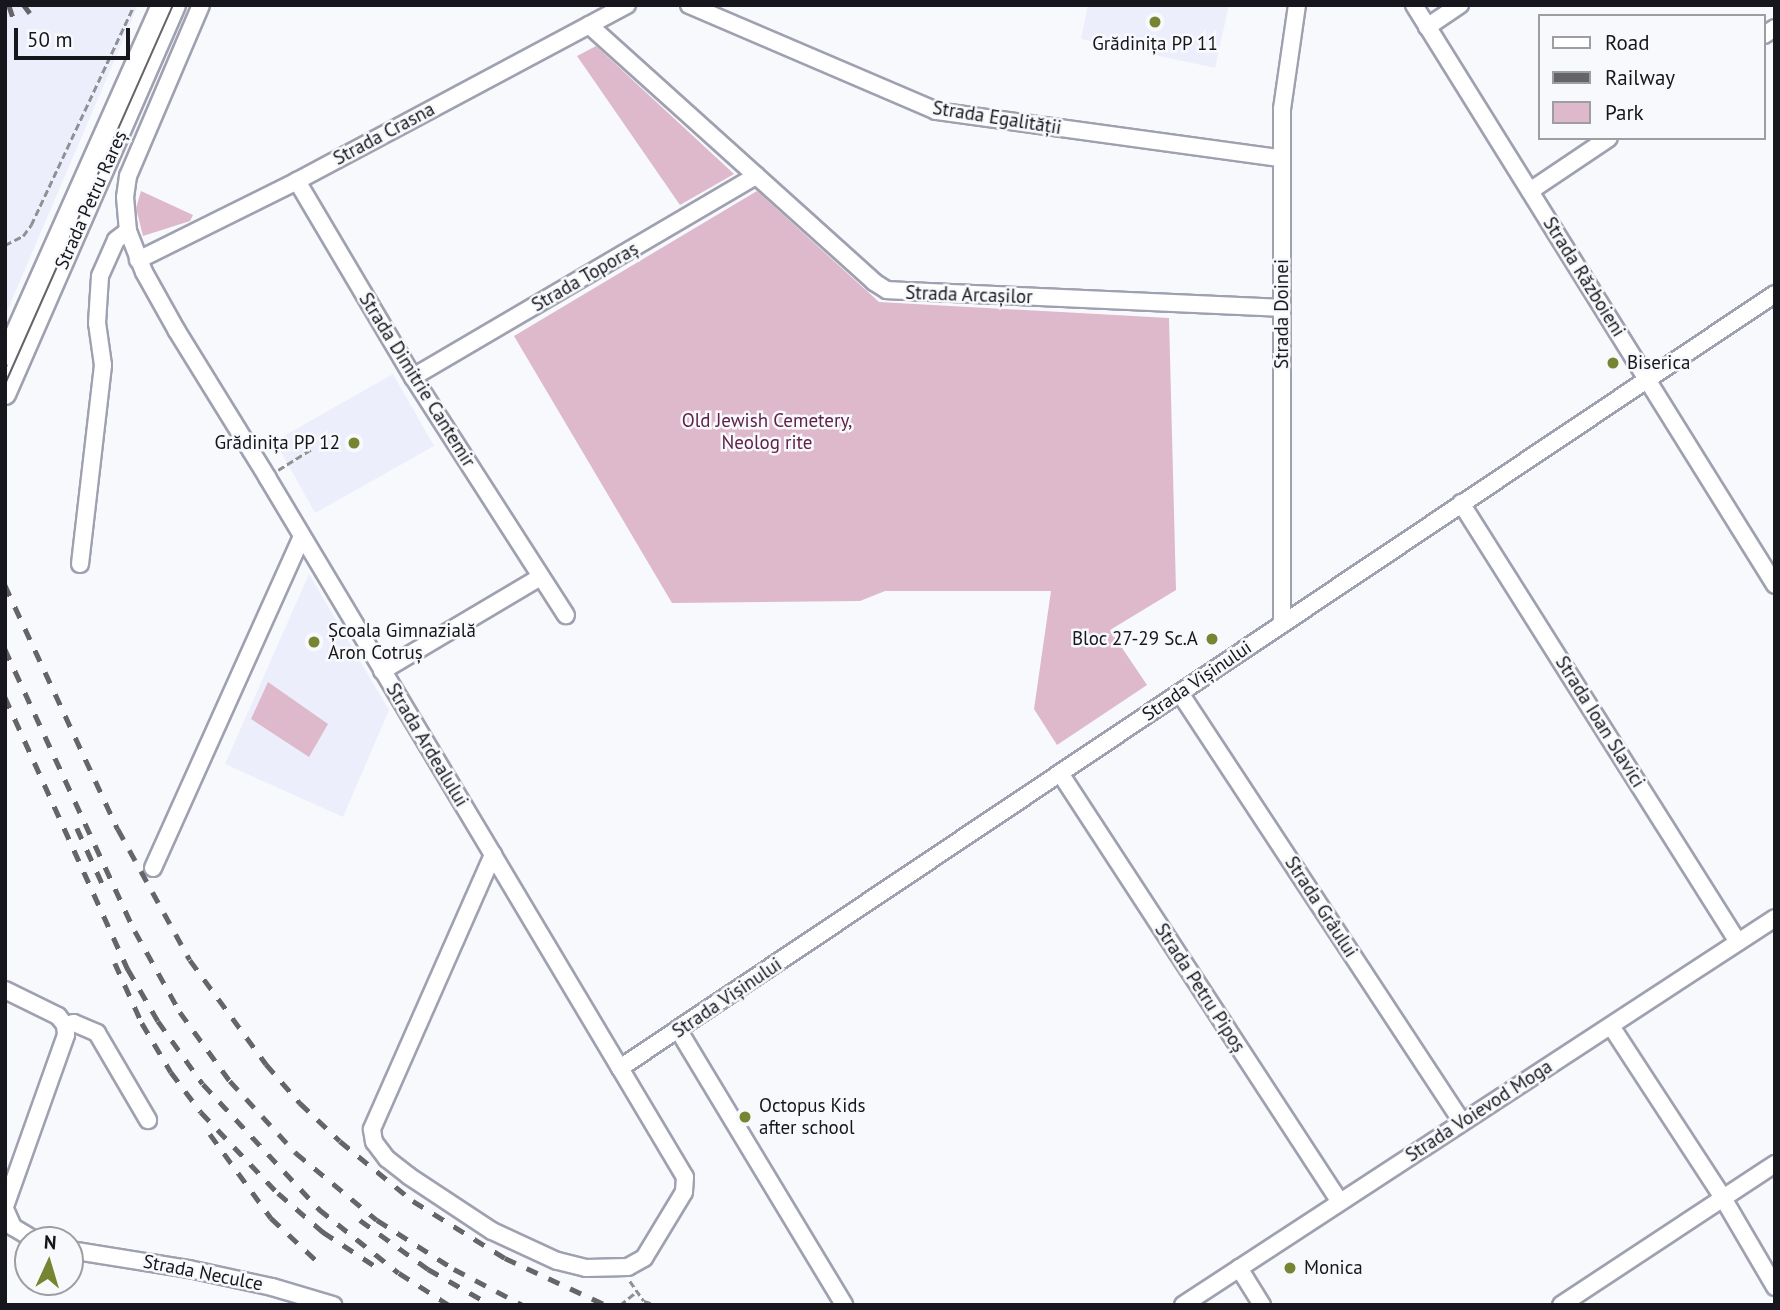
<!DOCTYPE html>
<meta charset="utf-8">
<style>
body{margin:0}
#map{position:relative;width:1780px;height:1310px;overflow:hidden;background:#f8f9fc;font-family:"PT Sans",sans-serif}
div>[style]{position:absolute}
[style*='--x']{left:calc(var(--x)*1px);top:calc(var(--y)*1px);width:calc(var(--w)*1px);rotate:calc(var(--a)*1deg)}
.built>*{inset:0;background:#eceefc}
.green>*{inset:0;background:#ddb9cb}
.path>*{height:2.5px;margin-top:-1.25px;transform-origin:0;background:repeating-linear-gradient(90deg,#909195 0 7px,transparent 0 10.5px)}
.roads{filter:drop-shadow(2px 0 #9fa1b0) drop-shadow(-2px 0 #9fa1b0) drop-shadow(0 2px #9fa1b0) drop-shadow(0 -2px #9fa1b0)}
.minor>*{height:16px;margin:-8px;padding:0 8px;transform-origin:8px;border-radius:8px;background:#fff}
.major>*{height:19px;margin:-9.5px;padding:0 9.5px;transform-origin:9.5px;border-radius:9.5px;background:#fff}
.tram>*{height:2px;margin:-1px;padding:0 1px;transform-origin:1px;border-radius:1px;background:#646469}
.rail>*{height:4.5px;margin-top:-2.25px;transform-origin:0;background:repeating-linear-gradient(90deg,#646469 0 12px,transparent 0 24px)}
.dots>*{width:19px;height:19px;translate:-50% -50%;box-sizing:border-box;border:4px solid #f8f9fc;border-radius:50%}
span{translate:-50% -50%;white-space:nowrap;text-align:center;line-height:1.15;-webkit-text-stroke:5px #f8f9fc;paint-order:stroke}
.poi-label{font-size:19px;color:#16161c}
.left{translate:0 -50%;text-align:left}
.right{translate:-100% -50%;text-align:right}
.street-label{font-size:19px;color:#16161c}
.park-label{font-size:19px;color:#602248}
.frame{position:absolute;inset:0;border:7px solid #16161c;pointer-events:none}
.legend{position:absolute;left:1538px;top:14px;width:228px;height:126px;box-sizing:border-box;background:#f8f9fc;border:2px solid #9e9ea2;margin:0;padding:9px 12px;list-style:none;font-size:21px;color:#16161c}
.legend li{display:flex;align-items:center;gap:14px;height:35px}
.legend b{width:35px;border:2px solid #9e9ea2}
.north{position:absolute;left:14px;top:1226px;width:70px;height:70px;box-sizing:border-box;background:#f8f9fc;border:2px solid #9e9ea2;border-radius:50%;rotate:4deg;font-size:19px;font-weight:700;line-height:28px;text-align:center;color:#16161c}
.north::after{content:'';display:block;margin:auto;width:24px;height:32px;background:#778432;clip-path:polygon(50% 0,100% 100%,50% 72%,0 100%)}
.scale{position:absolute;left:14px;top:28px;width:116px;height:32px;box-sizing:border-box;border:4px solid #16161c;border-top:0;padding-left:9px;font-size:21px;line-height:24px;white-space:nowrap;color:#16161c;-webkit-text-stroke:5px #f8f9fc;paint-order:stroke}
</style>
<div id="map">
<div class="built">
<div style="clip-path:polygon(5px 5px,138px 5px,5px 316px)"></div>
<div style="clip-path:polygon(1088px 5px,1229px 5px,1215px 68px,1081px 39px)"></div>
<div style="clip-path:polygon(393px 374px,434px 446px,315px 513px,275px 441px)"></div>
<div style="clip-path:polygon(309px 574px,389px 710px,343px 817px,225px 764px)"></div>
</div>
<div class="green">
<div style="clip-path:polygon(596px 46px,734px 174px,680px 205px,577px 56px)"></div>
<div style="clip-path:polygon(141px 191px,193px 215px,190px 221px,143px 236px,136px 208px)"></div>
<div style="clip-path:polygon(757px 191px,879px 302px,1169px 318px,1176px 590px,1110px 630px,1147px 685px,1057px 745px,1034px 709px,1051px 591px,885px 591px,860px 601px,672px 603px,514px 336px)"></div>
<div style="clip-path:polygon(268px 682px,328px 724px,309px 757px,251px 719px)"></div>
</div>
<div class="path">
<div style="--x:5;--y:245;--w:20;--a:-27"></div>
<div style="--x:23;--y:236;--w:14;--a:-54"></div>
<div style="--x:31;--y:225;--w:243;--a:-64.9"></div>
<div style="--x:278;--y:470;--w:40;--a:-32"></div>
<div style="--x:630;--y:1281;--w:24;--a:55"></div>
<div style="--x:644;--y:1301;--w:13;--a:18"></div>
<div style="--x:620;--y:1305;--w:21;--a:-39"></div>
</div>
<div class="roads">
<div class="minor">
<div style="--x:201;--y:5;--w:186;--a:113.1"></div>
<div style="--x:128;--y:176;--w:21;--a:98"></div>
<div style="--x:125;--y:197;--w:34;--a:85"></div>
<div style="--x:128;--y:231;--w:44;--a:68.7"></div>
<div style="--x:144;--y:272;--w:68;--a:60.8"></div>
<div style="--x:177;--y:331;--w:172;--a:58.3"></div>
<div style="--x:267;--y:477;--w:440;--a:59.1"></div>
<div style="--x:493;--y:855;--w:248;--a:59.2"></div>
<div style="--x:620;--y:1068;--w:127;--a:59.2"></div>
<div style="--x:685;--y:1177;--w:15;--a:94"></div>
<div style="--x:684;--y:1192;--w:77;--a:121.2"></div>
<div style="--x:644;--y:1258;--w:18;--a:151"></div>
<div style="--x:628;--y:1267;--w:42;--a:178.6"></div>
<div style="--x:586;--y:1268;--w:30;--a:-166"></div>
<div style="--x:557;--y:1261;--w:72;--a:-155.2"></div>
<div style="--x:492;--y:1231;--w:100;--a:-146.5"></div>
<div style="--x:409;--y:1176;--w:28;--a:-142"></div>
<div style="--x:387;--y:1159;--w:21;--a:-127"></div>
<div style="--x:374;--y:1142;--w:13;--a:-99"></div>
<div style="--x:372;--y:1129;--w:300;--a:-66.2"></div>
<div style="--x:689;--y:5;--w:269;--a:23.2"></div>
<div style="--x:936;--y:111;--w:348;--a:7.8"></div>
<div style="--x:1414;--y:5;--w:683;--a:58.1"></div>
<div style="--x:589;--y:25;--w:384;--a:42"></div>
<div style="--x:874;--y:282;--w:15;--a:32"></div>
<div style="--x:887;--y:290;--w:395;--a:2.6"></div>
<div style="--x:1427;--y:27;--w:40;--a:-34"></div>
<div style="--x:1764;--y:35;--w:13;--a:-32"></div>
<div style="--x:297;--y:181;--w:228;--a:59.4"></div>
<div style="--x:413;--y:377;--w:283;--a:57.3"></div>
<div style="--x:1530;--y:191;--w:95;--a:-33.9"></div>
<div style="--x:138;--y:260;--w:178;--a:-26.4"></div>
<div style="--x:297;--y:181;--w:374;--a:-28.1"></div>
<div style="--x:413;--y:377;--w:398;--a:-30.4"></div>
<div style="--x:1461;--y:503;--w:519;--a:57.75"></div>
<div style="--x:80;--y:564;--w:200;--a:-83.4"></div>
<div style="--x:103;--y:365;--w:42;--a:-98.1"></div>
<div style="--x:97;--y:323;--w:47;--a:-86.3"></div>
<div style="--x:100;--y:276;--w:39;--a:-66"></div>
<div style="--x:116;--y:240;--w:15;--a:-37"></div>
<div style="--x:1282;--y:623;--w:514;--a:-90"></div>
<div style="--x:1282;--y:109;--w:105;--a:-81.8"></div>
<div style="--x:382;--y:671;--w:184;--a:-30.7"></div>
<div style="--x:1180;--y:693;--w:513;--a:56.68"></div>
<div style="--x:1060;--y:773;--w:512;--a:56.87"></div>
<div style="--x:153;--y:868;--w:363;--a:-65.8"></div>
<div style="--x:5;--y:990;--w:59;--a:26.1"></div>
<div style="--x:58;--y:1016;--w:11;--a:52"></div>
<div style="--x:65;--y:1025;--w:10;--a:84"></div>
<div style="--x:66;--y:1035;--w:182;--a:109.6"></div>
<div style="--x:65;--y:1025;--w:9;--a:-13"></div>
<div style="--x:74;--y:1023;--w:25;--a:23"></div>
<div style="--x:97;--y:1033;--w:101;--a:59.6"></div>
<div style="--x:1611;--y:1026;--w:205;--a:56.9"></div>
<div style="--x:1723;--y:1198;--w:103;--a:59.7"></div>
<div style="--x:679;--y:1031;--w:320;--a:58.9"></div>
<div style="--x:620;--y:1068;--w:1390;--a:-33.83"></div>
<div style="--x:5;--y:1209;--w:20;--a:66"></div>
<div style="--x:13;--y:1227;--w:26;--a:31"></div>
<div style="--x:70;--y:1250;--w:121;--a:9.1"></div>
<div style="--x:189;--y:1269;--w:85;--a:12.2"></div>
<div style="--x:272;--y:1287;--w:64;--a:16.4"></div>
<div style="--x:1239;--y:1268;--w:44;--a:58.1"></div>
<div style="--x:1183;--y:1305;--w:707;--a:-33.17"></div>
<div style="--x:1561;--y:1305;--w:256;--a:-33.4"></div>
</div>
<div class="major">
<div style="--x:5;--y:355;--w:383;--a:-66"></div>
<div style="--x:5;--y:394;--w:425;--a:-66.4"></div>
</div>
</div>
<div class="tram">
<div style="--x:5;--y:384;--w:415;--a:-66.1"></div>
</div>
<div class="rail">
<div style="--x:9;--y:5;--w:16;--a:72"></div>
<div style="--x:24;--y:5;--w:10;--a:53"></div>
<div style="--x:5;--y:585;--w:269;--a:65.2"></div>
<div style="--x:118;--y:829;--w:149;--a:61.2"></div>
<div style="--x:190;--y:960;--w:129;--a:53.8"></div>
<div style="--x:266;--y:1064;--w:52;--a:48.9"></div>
<div style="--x:300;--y:1103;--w:55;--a:43.5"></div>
<div style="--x:340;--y:1141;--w:94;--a:39.4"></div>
<div style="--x:413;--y:1201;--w:108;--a:31.8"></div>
<div style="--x:505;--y:1258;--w:111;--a:25"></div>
<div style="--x:5;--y:649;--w:311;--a:65.3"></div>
<div style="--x:135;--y:931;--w:93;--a:60.9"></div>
<div style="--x:180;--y:1012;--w:85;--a:54.1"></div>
<div style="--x:230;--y:1081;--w:98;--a:47.5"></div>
<div style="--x:296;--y:1153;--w:105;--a:39.6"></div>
<div style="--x:377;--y:1220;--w:91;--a:32.5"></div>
<div style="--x:454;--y:1269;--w:78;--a:27.6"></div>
<div style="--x:5;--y:697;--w:299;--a:65.7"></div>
<div style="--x:128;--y:969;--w:60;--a:60"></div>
<div style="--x:158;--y:1021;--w:77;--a:54.5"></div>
<div style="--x:203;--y:1084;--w:171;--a:47.1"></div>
<div style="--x:319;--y:1209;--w:102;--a:38.7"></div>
<div style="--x:399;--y:1273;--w:59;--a:32.6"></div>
<div style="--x:77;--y:828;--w:63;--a:65.5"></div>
<div style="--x:115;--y:963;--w:66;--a:65.8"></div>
<div style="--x:142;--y:1023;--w:57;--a:59.4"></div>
<div style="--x:171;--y:1072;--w:50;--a:53.1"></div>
<div style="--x:201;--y:1112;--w:112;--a:46.5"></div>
<div style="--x:278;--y:1193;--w:60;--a:40.9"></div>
<div style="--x:323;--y:1232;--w:62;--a:33.2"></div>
<div style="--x:210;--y:1134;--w:104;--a:54"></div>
<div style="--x:271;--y:1218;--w:63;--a:43.1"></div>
<div style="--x:360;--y:1220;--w:84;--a:35.8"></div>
<div style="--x:428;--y:1269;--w:73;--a:29.7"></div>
</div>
<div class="dots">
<div style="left:1155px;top:22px;background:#778432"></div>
<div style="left:1613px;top:363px;background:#778432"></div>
<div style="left:354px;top:443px;background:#778432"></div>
<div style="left:1212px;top:639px;background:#778432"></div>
<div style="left:314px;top:642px;background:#778432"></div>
<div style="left:745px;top:1117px;background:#778432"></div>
<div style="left:1290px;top:1268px;background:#778432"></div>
</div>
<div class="poi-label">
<span style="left:1155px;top:44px">Grădinița PP 11</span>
<span class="left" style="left:1627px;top:363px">Biserica</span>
<span class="right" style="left:340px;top:443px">Grădinița PP 12</span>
<span class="left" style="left:328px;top:642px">Școala Gimnazială<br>Aron Cotruș</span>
<span class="right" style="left:1198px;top:639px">Bloc 27-29 Sc.A</span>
<span class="left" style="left:759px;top:1117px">Octopus Kids<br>after school</span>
<span class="left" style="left:1304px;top:1268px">Monica</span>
</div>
<div class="street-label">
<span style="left:997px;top:118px;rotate:9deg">Strada Egalității</span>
<span style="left:384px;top:134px;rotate:-28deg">Strada Crasna</span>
<span style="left:91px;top:200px;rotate:-66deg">Strada Petru Rareș</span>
<span style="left:585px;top:277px;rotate:-30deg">Strada Toporaș</span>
<span style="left:1584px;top:277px;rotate:58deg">Strada Războieni</span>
<span style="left:969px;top:295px;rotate:2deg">Strada Arcașilor</span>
<span style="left:1282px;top:314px;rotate:-90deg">Strada Doinei</span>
<span style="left:417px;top:380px;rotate:58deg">Strada Dimitrie Cantemir</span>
<span style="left:1197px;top:681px;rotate:-34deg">Strada Vișinului</span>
<span style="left:1600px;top:722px;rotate:58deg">Strada Ioan Slavici</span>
<span style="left:427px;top:745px;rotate:59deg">Strada Ardealului</span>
<span style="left:1321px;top:907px;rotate:57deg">Strada Grâului</span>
<span style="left:1200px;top:988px;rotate:57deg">Strada Petru Pipoș</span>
<span style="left:727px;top:998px;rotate:-34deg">Strada Vișinului</span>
<span style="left:1479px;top:1111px;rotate:-33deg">Strada Voievod Moga</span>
<span style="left:203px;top:1273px;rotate:11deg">Strada Neculce</span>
</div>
<div class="park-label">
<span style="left:767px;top:432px">Old Jewish Cemetery,<br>Neolog rite</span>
</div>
<div class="frame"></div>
<ul class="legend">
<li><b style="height:9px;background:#fff"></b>Road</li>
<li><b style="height:9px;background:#646469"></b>Railway</li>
<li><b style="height:19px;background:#ddb9cb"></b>Park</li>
</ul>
<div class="north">N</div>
<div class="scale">50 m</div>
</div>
